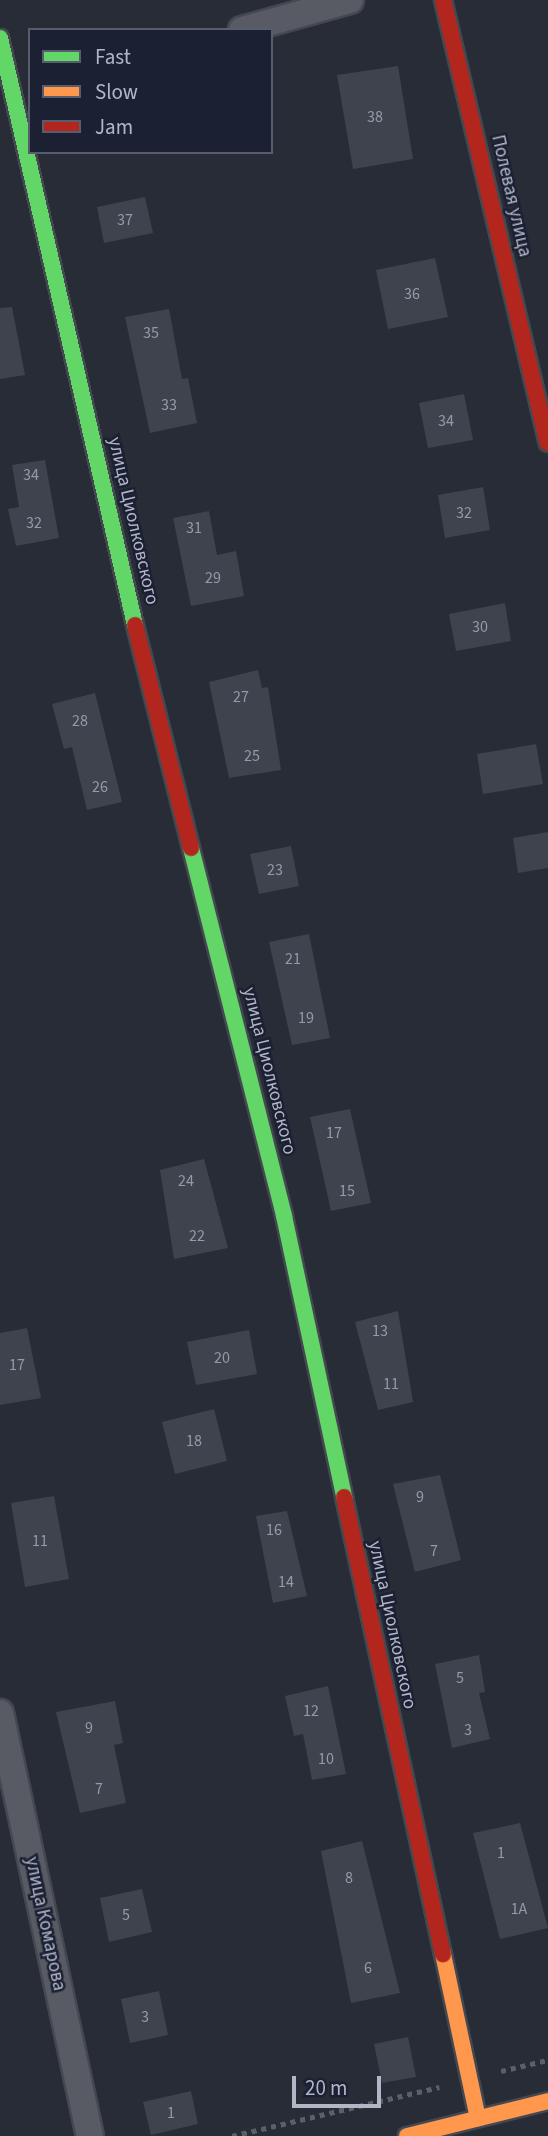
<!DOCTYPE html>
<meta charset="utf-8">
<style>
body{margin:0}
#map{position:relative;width:548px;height:2136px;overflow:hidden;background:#272c37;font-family:"Source Sans 3",sans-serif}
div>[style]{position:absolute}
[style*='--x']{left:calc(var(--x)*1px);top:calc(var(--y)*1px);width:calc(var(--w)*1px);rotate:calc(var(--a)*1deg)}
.building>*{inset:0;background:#3f434d}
.path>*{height:4.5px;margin-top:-2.25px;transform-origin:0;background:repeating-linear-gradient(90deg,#5b5f68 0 5px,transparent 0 10px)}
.roads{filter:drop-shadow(2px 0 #444850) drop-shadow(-2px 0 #444850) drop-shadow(0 2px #444850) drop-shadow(0 -2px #444850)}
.street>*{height:26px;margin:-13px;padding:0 13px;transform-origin:13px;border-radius:13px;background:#585b64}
.fast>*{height:16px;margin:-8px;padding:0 8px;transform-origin:8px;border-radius:8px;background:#63d668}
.slow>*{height:16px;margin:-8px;padding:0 8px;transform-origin:8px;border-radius:8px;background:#ff974d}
.jam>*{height:16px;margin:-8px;padding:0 8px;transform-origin:8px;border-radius:8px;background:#b3261e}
span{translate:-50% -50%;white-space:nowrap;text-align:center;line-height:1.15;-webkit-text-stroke:5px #1b2132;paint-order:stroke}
.number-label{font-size:16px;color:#949aaa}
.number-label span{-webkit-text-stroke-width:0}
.street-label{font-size:19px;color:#b1b7c9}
.legend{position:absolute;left:28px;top:28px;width:245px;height:126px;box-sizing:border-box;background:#1b2132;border:2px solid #575d6e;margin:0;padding:9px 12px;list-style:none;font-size:21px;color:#b1b7c9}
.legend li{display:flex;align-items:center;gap:14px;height:35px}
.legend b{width:35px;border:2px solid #575d6e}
.scale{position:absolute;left:292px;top:2076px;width:89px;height:32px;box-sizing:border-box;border:4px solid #b1b7c9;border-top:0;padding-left:9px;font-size:21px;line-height:24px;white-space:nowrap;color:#b1b7c9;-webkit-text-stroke:5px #1b2132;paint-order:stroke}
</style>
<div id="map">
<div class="building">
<div style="clip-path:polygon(398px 66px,413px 159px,353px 169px,337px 75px)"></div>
<div style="clip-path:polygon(145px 197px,153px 233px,104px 243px,97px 207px)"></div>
<div style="clip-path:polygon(435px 258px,448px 317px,388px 329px,376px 270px)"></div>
<div style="clip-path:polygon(12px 307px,25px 375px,0 379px,0 308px)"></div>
<div style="clip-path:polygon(169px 309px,182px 379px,188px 378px,197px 423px,150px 433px,125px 317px)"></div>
<div style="clip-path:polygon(464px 394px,473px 440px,428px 448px,419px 403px)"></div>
<div style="clip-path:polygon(45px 460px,59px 538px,16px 546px,8px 509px,19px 507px,12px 465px)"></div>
<div style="clip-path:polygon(483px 487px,490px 530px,445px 538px,438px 495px)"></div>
<div style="clip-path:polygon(209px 511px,217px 555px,236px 551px,244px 596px,191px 606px,173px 518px)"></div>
<div style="clip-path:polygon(505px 603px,511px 641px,456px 651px,449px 614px)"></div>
<div style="clip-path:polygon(258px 670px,262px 688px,268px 687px,281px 770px,229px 778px,209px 682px)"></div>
<div style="clip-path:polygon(95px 693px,122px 802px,87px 810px,72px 747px,64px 749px,52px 704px)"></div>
<div style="clip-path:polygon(536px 744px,543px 784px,483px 794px,477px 754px)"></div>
<div style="clip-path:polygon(548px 832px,548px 868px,518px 873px,513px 838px)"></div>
<div style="clip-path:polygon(291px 846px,299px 886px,259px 894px,250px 854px)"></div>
<div style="clip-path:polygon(309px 934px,330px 1038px,292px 1045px,269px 942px)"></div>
<div style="clip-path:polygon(350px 1109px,371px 1203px,331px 1211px,310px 1117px)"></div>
<div style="clip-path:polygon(204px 1159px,228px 1248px,174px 1259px,160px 1170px)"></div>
<div style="clip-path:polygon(398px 1311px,413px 1402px,378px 1410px,355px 1322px)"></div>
<div style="clip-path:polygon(27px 1328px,41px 1398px,0 1405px,0 1333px)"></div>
<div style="clip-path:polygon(249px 1330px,257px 1374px,196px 1385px,187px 1342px)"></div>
<div style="clip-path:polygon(214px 1409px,227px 1461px,175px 1474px,162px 1422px)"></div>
<div style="clip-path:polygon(440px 1475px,461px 1560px,415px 1572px,393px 1484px)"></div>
<div style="clip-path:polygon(54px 1496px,69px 1579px,25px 1587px,11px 1503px)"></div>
<div style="clip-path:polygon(287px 1511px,307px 1596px,273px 1603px,256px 1516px)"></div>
<div style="clip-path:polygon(479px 1655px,485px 1692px,479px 1693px,490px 1739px,452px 1748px,435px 1664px)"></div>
<div style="clip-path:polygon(328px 1686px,346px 1774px,312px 1780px,303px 1734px,294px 1736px,285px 1696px)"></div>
<div style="clip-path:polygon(115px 1701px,123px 1743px,114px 1745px,126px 1803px,80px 1813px,56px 1712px)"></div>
<div style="clip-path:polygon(520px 1823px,548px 1928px,500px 1939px,473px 1833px)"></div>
<div style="clip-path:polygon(362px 1841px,400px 1993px,351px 2003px,321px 1851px)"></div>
<div style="clip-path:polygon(142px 1889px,152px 1932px,109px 1942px,100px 1898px)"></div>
<div style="clip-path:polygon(159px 1991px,168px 2035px,130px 2043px,121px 1999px)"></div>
<div style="clip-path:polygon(408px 2037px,416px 2077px,382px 2083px,374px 2044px)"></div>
<div style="clip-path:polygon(191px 2091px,198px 2124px,151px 2135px,143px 2102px)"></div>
</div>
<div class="path">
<div style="--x:501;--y:2071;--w:48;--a:-13.2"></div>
<div style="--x:232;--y:2136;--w:213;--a:-13.3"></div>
</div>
<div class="roads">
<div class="street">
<div style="--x:242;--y:30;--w:112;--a:-15.5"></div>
<div style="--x:0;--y:1713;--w:432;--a:78"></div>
</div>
<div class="fast">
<div style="--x:0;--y:38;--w:602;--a:77.05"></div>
<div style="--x:191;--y:848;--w:380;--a:75.8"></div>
<div style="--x:284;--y:1216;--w:287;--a:77.9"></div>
</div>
<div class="slow">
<div style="--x:443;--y:1954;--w:168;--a:78"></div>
<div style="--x:407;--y:2136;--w:145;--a:-13.9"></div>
</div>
<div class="jam">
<div style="--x:443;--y:0;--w:455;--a:76.7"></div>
<div style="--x:135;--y:625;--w:230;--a:75.9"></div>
<div style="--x:344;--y:1497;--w:468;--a:77.8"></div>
</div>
</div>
<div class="number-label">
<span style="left:375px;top:117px">38</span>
<span style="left:125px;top:220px">37</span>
<span style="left:412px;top:294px">36</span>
<span style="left:151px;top:333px">35</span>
<span style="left:169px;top:405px">33</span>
<span style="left:446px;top:421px">34</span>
<span style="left:31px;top:475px">34</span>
<span style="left:464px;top:513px">32</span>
<span style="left:34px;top:523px">32</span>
<span style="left:194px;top:528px">31</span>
<span style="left:213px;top:578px">29</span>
<span style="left:480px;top:627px">30</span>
<span style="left:241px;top:697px">27</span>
<span style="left:80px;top:721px">28</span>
<span style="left:252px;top:756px">25</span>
<span style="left:100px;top:787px">26</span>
<span style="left:275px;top:870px">23</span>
<span style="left:293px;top:959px">21</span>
<span style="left:306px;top:1018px">19</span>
<span style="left:334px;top:1133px">17</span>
<span style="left:186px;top:1181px">24</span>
<span style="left:347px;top:1191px">15</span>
<span style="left:197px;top:1236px">22</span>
<span style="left:380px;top:1331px">13</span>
<span style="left:222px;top:1358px">20</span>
<span style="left:17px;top:1365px">17</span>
<span style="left:391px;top:1384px">11</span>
<span style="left:194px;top:1441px">18</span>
<span style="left:420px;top:1497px">9</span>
<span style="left:274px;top:1530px">16</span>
<span style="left:40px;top:1541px">11</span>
<span style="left:434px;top:1551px">7</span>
<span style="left:286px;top:1582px">14</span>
<span style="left:460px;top:1678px">5</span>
<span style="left:311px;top:1711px">12</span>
<span style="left:89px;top:1728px">9</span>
<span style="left:468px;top:1730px">3</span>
<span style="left:326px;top:1759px">10</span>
<span style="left:99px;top:1789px">7</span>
<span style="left:501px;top:1853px">1</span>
<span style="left:349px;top:1878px">8</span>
<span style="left:519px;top:1909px">1А</span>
<span style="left:126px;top:1915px">5</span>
<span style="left:368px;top:1968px">6</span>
<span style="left:145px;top:2017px">3</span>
<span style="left:171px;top:2113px">1</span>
</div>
<div class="street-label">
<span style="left:511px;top:196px;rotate:77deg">Полевая улица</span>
<span style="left:133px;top:521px;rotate:77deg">улица Циолковского</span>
<span style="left:269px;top:1071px;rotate:76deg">улица Циолковского</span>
<span style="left:392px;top:1625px;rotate:78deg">улица Циолковского</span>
<span style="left:45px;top:1924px;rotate:78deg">улица Комарова</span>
</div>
<ul class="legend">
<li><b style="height:9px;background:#63d668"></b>Fast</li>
<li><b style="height:9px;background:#ff974d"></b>Slow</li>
<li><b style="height:9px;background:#b3261e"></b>Jam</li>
</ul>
<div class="scale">20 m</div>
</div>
